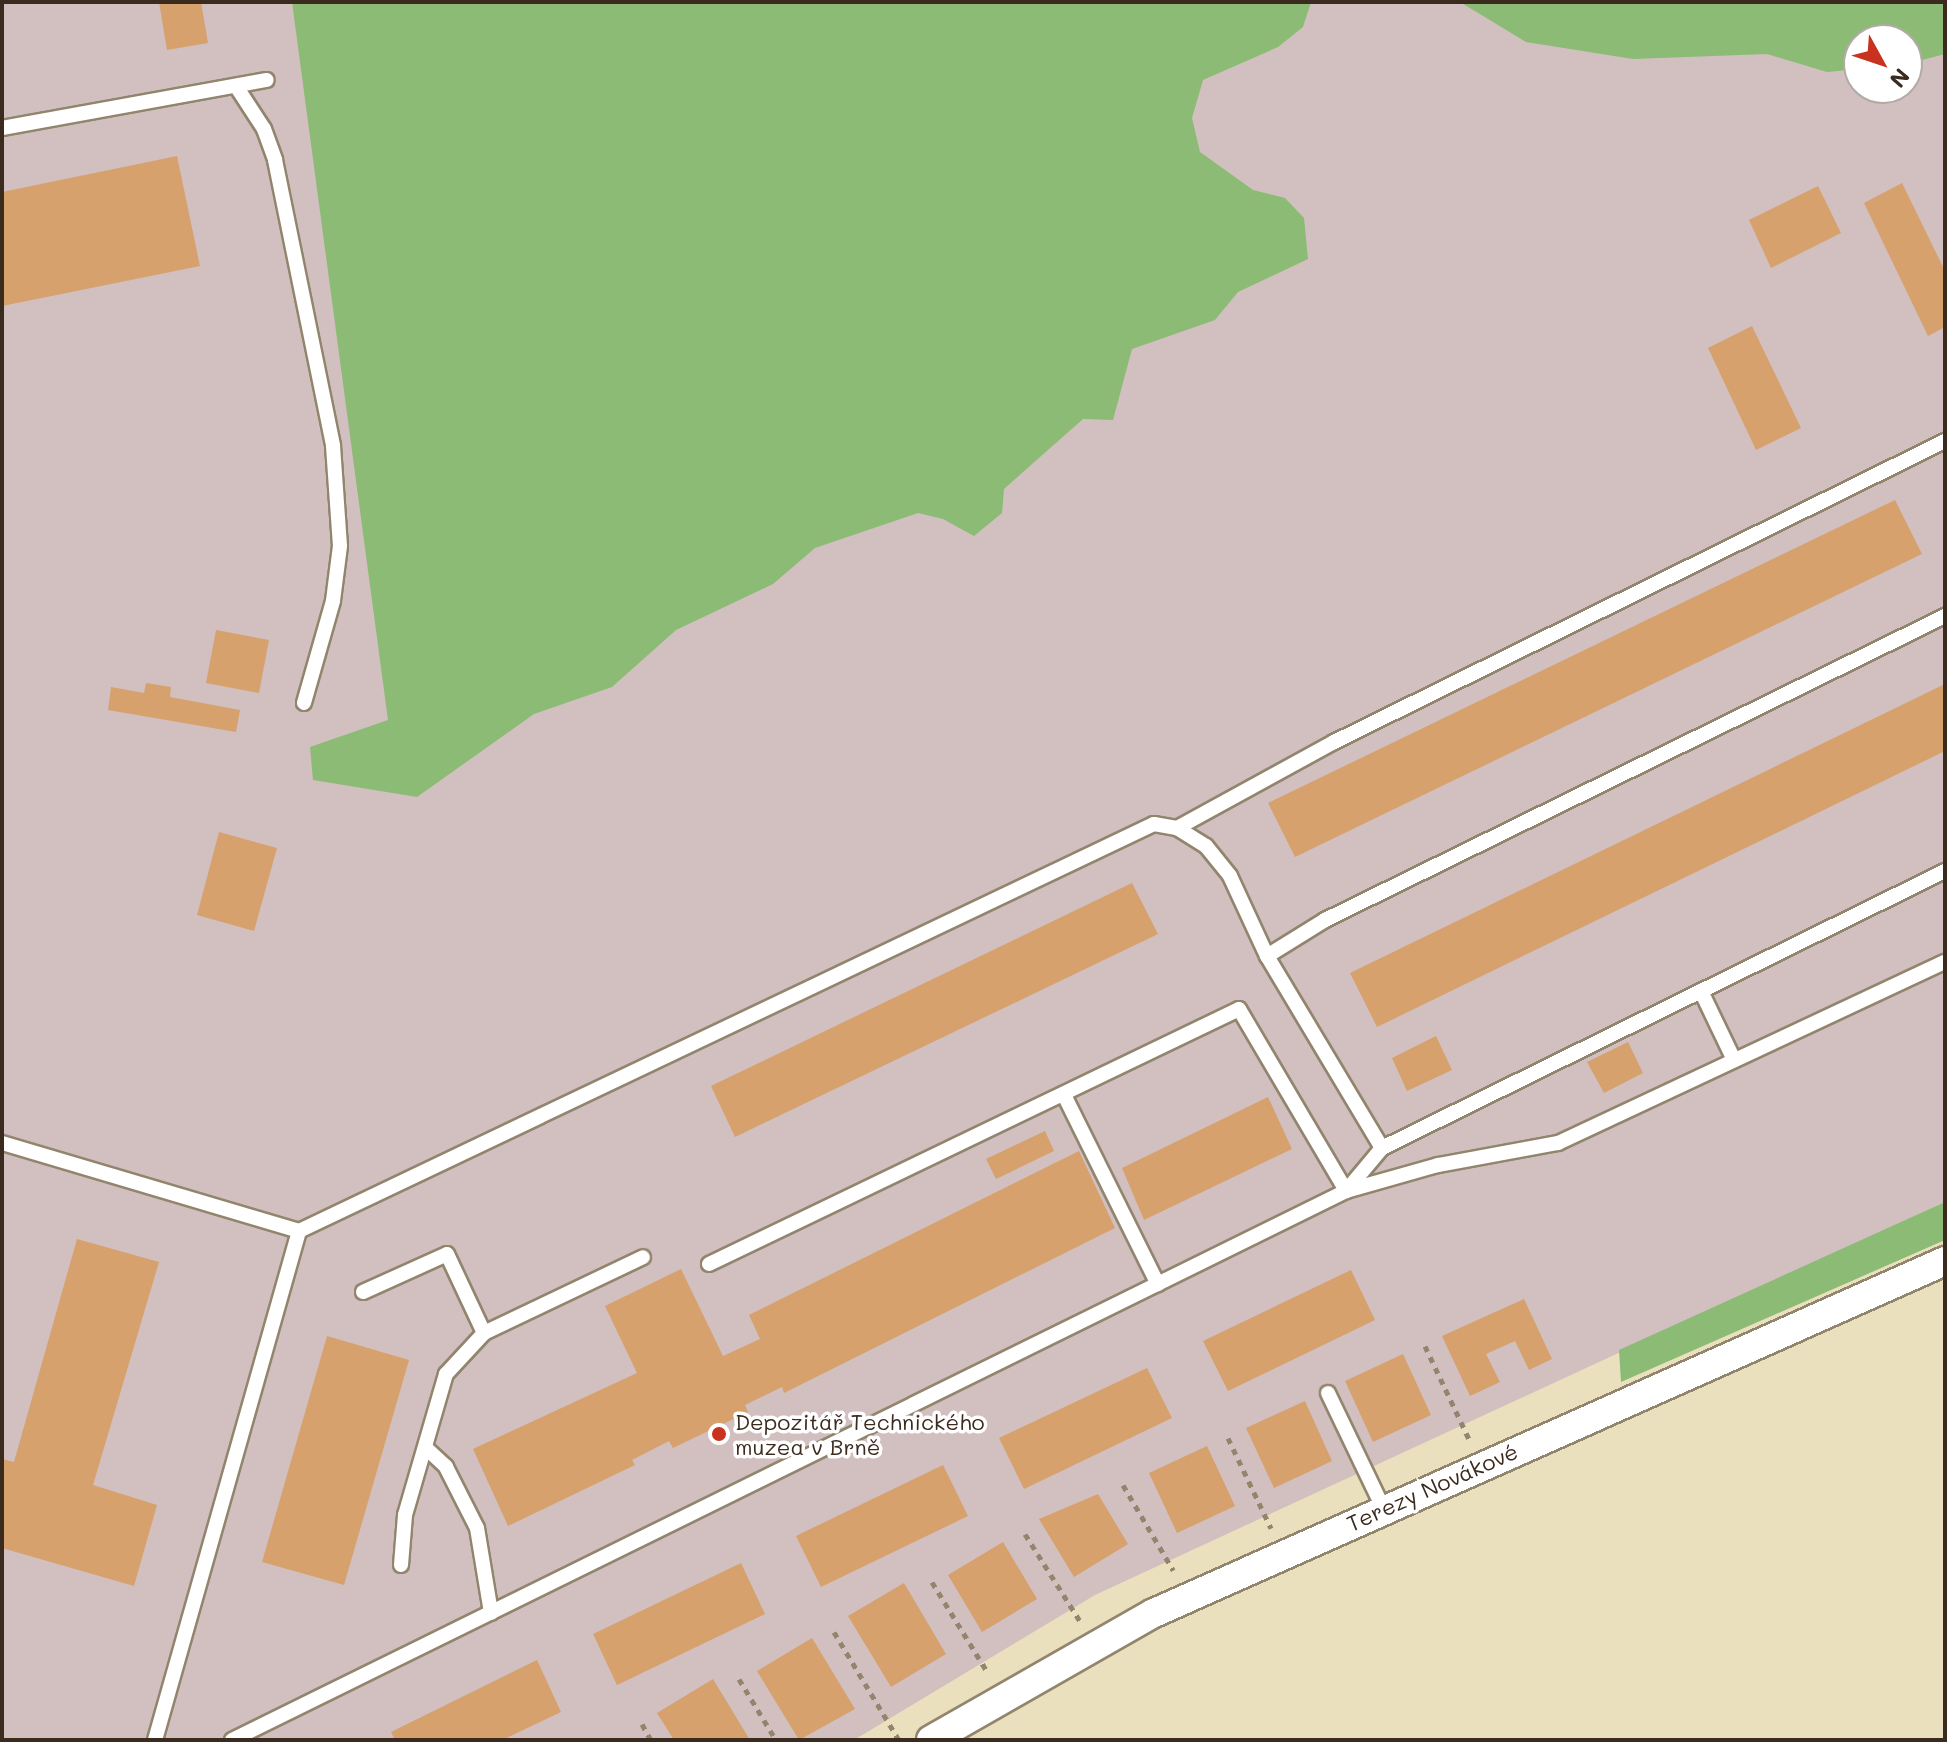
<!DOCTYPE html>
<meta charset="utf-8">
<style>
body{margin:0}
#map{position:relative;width:1947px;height:1742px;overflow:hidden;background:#eae0bd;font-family:Mali,sans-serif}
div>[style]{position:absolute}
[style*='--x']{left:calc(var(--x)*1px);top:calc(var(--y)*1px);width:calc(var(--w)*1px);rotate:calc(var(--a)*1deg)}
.industrial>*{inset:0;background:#d2bfbf}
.forest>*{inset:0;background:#8bbb74}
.building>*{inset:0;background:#d6a16c}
.path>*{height:5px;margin-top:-2.5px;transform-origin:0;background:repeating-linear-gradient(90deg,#92856e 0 6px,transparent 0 12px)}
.roads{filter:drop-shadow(2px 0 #92856e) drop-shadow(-2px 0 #92856e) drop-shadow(0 2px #92856e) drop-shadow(0 -2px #92856e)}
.service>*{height:14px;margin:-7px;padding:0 7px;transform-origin:7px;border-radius:7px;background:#fff}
.minor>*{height:28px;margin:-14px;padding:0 14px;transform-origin:14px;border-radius:14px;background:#fff}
.dots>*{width:22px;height:22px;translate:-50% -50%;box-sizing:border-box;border:4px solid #fff;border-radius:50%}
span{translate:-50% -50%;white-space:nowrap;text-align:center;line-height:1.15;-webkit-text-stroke:7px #fff;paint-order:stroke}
.poi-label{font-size:22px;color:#3b2a1e}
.left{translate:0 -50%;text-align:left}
.street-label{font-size:22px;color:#3b2a1e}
.frame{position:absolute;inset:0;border:4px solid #3b2a1e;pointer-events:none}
.north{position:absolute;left:1843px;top:24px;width:80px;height:80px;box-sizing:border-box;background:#fff;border:2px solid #b1aaa5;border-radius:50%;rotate:130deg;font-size:22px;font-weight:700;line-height:32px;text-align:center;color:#3b2a1e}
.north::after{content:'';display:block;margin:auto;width:28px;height:36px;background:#c8321e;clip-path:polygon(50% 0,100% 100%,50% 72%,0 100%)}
</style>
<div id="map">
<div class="industrial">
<div style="clip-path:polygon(evenodd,2px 2px,1945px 2px,1945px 1202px,1095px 1595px,854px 1740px,2px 1740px,2px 2px,1859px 40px,1907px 40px,1907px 88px,1859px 88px,1859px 40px)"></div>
</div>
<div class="forest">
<div style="clip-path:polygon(292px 2px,1311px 2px,1303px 27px,1278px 47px,1203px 80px,1192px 118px,1200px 152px,1253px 190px,1285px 198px,1304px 218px,1308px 259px,1238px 292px,1215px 320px,1132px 349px,1113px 420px,1083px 419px,1004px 489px,1002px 513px,974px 536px,943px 519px,918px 513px,815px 548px,773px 584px,676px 630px,612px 687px,534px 714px,417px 797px,313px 780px,310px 747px,388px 720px)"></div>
<div style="clip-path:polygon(1460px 2px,1945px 2px,1945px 54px,1907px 64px,1907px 40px,1859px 40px,1859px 69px,1827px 72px,1767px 54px,1633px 59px,1526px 42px)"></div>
<div style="clip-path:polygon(1945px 1202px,1945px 1240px,1621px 1382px,1619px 1350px)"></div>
</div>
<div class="building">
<div style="clip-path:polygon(159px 2px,201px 2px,208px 43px,167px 50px)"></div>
<div style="clip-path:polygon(177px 156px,200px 266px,2px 306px,2px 192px)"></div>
<div style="clip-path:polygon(1902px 183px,1945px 271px,1945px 327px,1928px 336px,1864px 203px)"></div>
<div style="clip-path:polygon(1818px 186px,1841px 233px,1771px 268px,1749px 220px)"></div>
<div style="clip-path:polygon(1752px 326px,1801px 428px,1756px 450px,1708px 348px)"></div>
<div style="clip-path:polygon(1895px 500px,1922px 554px,1295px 857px,1268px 803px)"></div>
<div style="clip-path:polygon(216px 630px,269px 640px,259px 693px,206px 683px)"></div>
<div style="clip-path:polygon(146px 683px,171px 687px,170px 697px,240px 710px,236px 732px,108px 710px,111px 687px,144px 693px)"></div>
<div style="clip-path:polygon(1945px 684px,1945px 751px,1377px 1027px,1350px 973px)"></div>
<div style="clip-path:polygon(219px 832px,277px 848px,254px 931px,197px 915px)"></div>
<div style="clip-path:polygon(1132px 883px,1158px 934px,735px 1137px,711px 1086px)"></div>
<div style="clip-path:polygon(1436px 1036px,1452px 1070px,1407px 1091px,1392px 1058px)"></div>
<div style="clip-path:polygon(1628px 1042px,1643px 1073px,1604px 1093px,1587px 1062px)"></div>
<div style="clip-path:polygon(1268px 1097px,1292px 1149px,1144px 1220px,1122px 1168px)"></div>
<div style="clip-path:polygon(1045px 1131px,1054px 1151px,996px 1179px,986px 1159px)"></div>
<div style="clip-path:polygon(1079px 1151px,1115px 1228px,784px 1393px,782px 1387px,745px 1405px,748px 1412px,673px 1448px,669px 1441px,632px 1460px,635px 1465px,508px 1526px,473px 1449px,637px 1373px,605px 1306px,681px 1269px,723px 1356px,760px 1339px,749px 1315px)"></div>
<div style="clip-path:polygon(77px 1239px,159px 1262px,93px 1485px,157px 1505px,134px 1586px,2px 1548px,2px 1459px,14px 1462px)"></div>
<div style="clip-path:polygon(1351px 1270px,1375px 1320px,1228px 1391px,1203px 1341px)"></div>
<div style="clip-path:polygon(1524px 1299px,1552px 1359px,1529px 1370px,1515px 1341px,1486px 1354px,1500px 1382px,1470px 1396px,1442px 1336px)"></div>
<div style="clip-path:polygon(327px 1336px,409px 1360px,344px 1585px,262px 1562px)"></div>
<div style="clip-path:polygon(1403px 1354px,1431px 1415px,1373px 1442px,1345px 1381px)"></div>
<div style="clip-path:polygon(1147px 1368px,1172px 1418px,1024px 1489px,999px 1438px)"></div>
<div style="clip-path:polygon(1305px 1401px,1332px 1461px,1274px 1488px,1246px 1428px)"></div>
<div style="clip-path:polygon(1207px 1446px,1235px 1506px,1177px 1533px,1149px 1473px)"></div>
<div style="clip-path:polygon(943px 1465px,968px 1516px,821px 1587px,796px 1536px)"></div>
<div style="clip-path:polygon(1098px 1494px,1128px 1544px,1074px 1577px,1039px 1519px)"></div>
<div style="clip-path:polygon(1003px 1542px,1037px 1599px,982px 1632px,948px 1575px)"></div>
<div style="clip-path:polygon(741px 1563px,765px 1614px,617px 1685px,593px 1634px)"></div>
<div style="clip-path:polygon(904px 1583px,946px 1654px,891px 1687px,848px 1616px)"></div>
<div style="clip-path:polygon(812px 1638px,855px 1709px,799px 1740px,757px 1671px)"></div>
<div style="clip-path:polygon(537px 1660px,561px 1712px,502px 1740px,395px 1740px,391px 1732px)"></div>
<div style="clip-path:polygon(713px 1679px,750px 1740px,674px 1740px,657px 1713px)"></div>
</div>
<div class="path">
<div style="--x:1425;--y:1346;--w:103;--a:64.7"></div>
<div style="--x:1228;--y:1438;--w:100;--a:64.5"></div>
<div style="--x:1123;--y:1485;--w:99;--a:59.5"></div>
<div style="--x:1025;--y:1534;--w:103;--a:57.7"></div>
<div style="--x:932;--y:1582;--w:107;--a:58.4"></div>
<div style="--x:834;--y:1632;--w:126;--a:59"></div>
<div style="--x:739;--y:1679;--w:71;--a:58.8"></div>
<div style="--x:642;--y:1724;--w:18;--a:61"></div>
</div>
<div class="roads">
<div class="service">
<div style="--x:236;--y:86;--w:51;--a:56.9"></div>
<div style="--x:264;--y:129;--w:33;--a:70"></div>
<div style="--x:275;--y:160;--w:292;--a:78.5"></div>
<div style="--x:333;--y:446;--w:100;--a:86"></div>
<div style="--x:340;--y:546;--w:55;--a:97.3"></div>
<div style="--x:333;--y:601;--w:106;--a:105.9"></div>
<div style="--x:2;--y:128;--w:269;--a:-10.3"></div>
<div style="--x:1177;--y:828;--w:179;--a:-28.7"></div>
<div style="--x:1334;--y:742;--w:681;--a:-26.23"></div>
<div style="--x:1267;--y:956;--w:68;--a:-31.8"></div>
<div style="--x:1325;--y:920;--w:691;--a:-26.12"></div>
<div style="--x:1701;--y:991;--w:76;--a:64.4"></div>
<div style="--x:1064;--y:1095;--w:211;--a:63.6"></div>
<div style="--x:2;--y:1143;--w:310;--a:16.5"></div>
<div style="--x:299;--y:1231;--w:947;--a:-25.46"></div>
<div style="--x:1154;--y:824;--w:23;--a:10"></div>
<div style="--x:1177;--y:828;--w:34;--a:32"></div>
<div style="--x:1206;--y:846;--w:38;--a:51"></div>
<div style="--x:1230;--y:876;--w:88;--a:65.2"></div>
<div style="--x:1267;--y:956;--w:224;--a:59.1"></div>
<div style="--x:709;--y:1264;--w:588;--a:-25.69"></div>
<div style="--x:1239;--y:1009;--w:211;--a:59.5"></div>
<div style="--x:1346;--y:1191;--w:96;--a:-15.8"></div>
<div style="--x:1438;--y:1165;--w:122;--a:-10.4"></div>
<div style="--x:1558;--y:1143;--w:427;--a:-25.1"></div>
<div style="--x:363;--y:1292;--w:92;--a:-24.3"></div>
<div style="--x:447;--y:1254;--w:87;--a:64.9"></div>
<div style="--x:1328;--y:1393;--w:127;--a:64.4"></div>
<div style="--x:427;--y:1449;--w:26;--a:43"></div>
<div style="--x:446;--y:1467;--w:68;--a:63.1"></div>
<div style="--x:477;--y:1528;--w:86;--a:80.6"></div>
<div style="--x:401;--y:1565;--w:50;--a:-85.4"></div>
<div style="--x:405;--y:1515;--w:147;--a:-73.8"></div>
<div style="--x:446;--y:1374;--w:56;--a:-47.2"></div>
<div style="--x:484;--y:1333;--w:176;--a:-25.5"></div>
<div style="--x:155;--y:1740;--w:529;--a:-74.2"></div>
<div style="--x:232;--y:1740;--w:1242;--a:-26.23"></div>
<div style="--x:1346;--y:1191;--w:56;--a:-50.1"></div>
<div style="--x:1382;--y:1148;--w:627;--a:-26.2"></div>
</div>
<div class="minor">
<div style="--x:931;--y:1740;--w:257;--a:-29.7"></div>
<div style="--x:1154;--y:1613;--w:866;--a:-23.99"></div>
</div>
</div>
<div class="dots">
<div style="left:719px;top:1434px;background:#c8321e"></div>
</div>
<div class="poi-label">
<span class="left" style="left:735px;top:1434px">Depozitář Technického<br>muzea v Brně</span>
</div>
<div class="street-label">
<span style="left:1432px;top:1487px;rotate:-24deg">Terezy Novákové</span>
</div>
<div class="frame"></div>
<div class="north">N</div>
</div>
